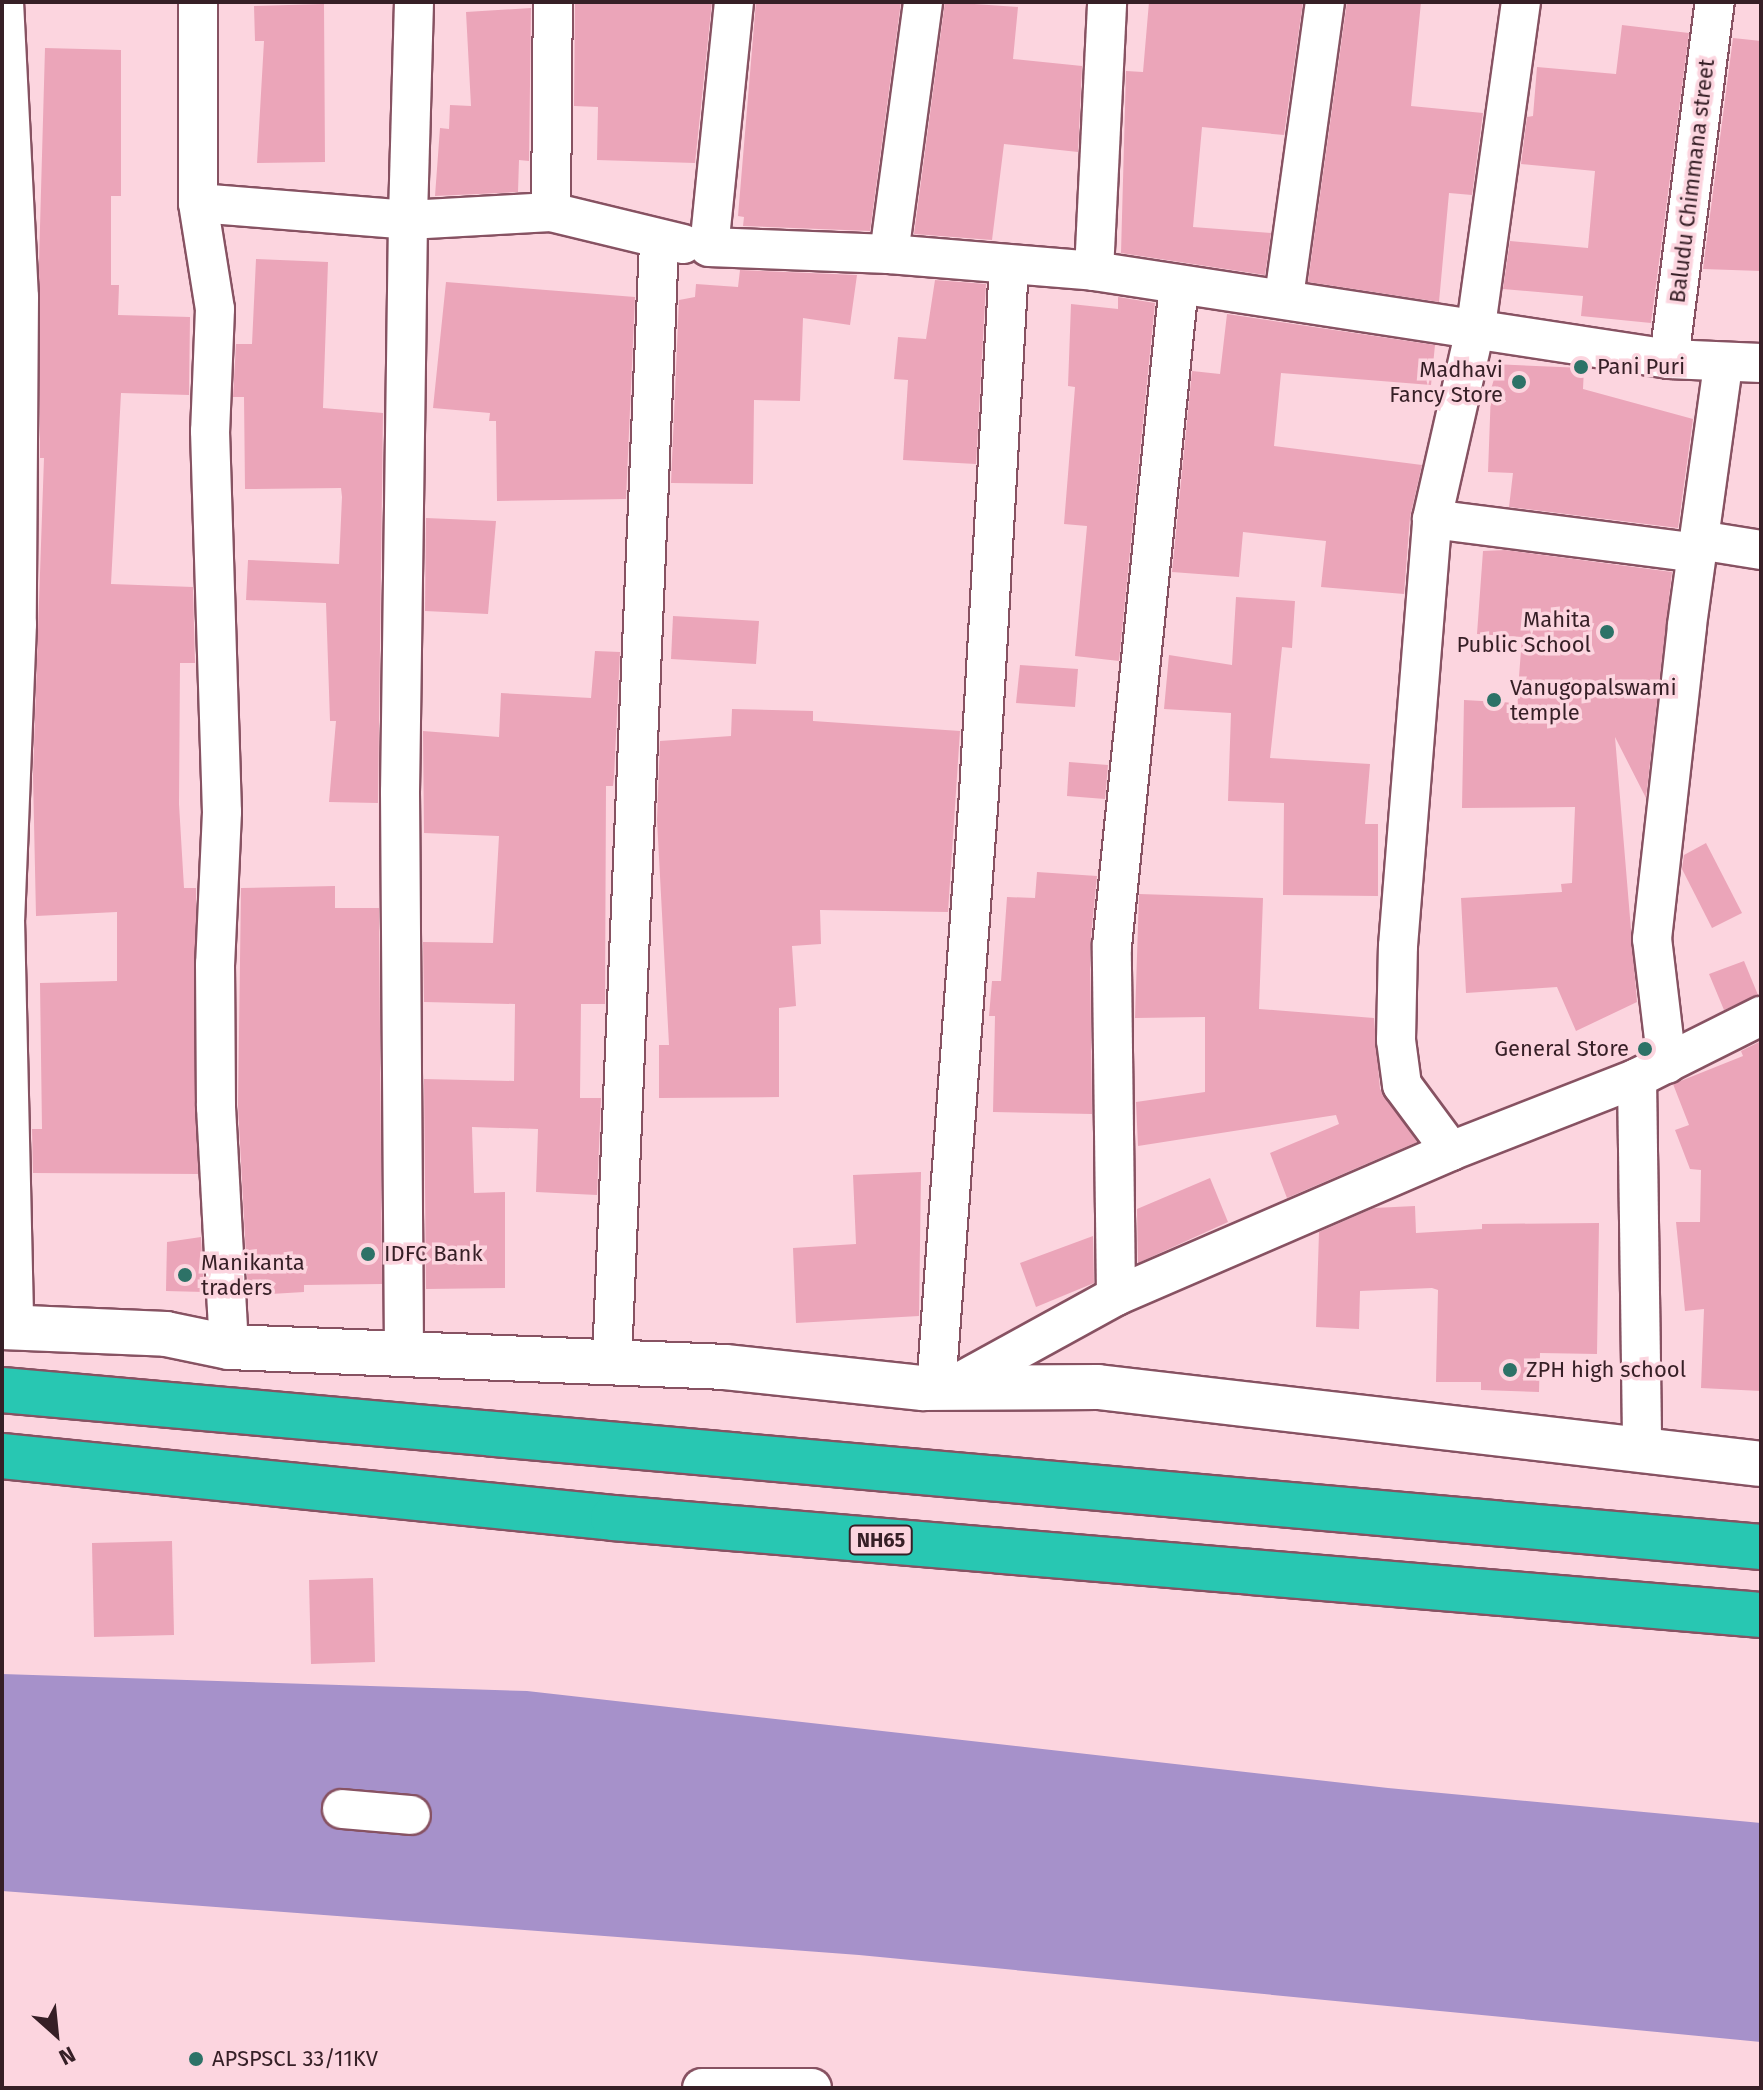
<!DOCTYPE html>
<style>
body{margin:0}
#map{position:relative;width:1763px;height:2090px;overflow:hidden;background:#fcd5df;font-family:"Fira Sans",sans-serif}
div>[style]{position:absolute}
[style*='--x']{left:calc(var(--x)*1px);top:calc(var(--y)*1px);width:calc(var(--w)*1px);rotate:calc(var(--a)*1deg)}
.water>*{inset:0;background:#a691ca}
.building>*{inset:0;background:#eba5b9}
.roads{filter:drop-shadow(2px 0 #875262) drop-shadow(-2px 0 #875262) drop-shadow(0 2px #875262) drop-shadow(0 -2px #875262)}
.street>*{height:38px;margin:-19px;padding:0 19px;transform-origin:19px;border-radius:19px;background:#fff}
.secondary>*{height:44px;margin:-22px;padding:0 22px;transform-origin:22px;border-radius:22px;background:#fff}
.highway>*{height:44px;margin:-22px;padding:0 22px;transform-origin:22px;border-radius:22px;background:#28c7b2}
.dots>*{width:22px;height:22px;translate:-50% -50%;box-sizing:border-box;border:4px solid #fcd5df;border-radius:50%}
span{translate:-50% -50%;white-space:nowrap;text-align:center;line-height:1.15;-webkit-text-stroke:7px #fcd5df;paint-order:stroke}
.shield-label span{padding:2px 6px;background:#fcd5df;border:2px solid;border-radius:6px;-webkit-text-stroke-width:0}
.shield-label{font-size:20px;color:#361f26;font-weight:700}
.street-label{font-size:22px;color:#361f26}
.poi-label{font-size:22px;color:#361f26}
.left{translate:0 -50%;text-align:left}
.right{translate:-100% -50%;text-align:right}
.frame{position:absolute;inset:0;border:4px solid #361f26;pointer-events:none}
.north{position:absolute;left:16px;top:1994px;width:80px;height:80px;-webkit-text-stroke:6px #fcd5df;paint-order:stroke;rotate:153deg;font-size:22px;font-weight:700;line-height:32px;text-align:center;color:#361f26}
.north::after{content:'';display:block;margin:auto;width:28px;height:36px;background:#361f26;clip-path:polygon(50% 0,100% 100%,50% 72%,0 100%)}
</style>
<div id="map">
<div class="water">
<div style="clip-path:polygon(2px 1674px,527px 1691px,1388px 1788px,1761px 1823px,1761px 2042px,859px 1955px,2px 1891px)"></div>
</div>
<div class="building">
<div style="clip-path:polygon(575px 2px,712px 2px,695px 163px,597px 160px,598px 107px,574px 106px)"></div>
<div style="clip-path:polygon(756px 2px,901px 2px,870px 231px,743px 226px,744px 217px,738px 216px)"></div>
<div style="clip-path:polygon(945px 2px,1018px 7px,1013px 59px,1082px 66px,1078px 152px,1004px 144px,992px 240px,914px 234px)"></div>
<div style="clip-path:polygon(1149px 2px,1303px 2px,1284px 135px,1202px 127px,1193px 227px,1271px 233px,1265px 275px,1121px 253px,1126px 71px,1143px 72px)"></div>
<div style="clip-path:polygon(1347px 2px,1421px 2px,1411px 106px,1483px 113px,1472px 195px,1449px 193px,1439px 302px,1308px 282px)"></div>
<div style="clip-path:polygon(324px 4px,325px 162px,257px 163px,264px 41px,255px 41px,254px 6px)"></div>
<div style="clip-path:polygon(531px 8px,529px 161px,519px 160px,518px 192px,435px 196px,440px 128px,449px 129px,450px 105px,471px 106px,466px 12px)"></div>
<div style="clip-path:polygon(1622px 25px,1689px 33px,1651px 323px,1581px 316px,1583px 296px,1503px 289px,1510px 241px,1588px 248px,1595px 171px,1521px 164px,1527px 117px,1533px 116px,1537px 67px,1616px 74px)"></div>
<div style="clip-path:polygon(1733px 38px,1761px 41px,1761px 271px,1703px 269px)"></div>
<div style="clip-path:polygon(45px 48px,121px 50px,121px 196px,111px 196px,111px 285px,119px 285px,118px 315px,190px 317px,189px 395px,121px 393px,111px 584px,193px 587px,195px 663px,180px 663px,179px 804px,184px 888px,196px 888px,198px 1174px,33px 1173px,32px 1129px,42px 1129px,40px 983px,117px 981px,117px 912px,36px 916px,33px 775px,44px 458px,40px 458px,39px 263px)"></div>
<div style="clip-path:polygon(256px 259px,328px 262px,323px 408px,383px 413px,378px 803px,329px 802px,336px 721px,330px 721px,326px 603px,246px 600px,248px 560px,339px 564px,342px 497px,341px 488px,245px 489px,244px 397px,233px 397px,236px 344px,252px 344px)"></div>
<div style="clip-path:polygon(740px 270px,857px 275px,850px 325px,803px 318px,800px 401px,754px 400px,753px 484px,671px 483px,679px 300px,695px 297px,696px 284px,738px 287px)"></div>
<div style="clip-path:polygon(935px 280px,986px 284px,976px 464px,903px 460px,908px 380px,894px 379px,898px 337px,926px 339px)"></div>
<div style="clip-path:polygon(446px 282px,635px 297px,626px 499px,497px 501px,496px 421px,489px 421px,490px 413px,433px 408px)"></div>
<div style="clip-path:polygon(1118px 297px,1155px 303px,1119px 661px,1075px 656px,1087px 526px,1064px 524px,1075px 387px,1068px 386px,1071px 304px,1118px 309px)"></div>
<div style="clip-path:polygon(1227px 314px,1435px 345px,1431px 385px,1281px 373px,1274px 446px,1422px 465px,1410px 517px,1404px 594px,1321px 587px,1326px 541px,1243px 532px,1239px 577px,1172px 572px,1192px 371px,1220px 374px)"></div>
<div style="clip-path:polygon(1492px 364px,1584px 368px,1583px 389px,1693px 419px,1678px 528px,1509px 507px,1513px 473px,1488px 472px)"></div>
<div style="clip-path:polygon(426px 518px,496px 521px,488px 614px,425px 611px)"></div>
<div style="clip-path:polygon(1505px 550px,1672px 572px,1646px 798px,1615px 737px,1637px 1002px,1576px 1031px,1557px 987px,1466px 993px,1461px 898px,1562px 892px,1561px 884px,1572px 883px,1575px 807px,1462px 808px,1464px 700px,1517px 703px,1522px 637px,1477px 634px,1483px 551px)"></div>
<div style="clip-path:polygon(1236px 597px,1295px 601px,1292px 648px,1282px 647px,1270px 758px,1370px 764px,1365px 824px,1378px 824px,1378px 896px,1283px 895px,1284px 803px,1228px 801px,1231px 713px,1164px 709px,1169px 655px,1232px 665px)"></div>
<div style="clip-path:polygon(673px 616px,759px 621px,756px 664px,671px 659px)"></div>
<div style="clip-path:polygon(595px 651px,620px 652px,614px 777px,613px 786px,606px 786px,605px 1004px,581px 1004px,580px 1098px,601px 1098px,597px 1195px,536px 1192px,538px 1129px,472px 1127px,474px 1193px,505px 1192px,505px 1288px,426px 1289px,424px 1079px,514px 1081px,515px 1004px,424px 1002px,423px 942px,493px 943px,499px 836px,424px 833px,423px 731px,499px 737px,501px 693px,591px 698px)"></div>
<div style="clip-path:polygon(1020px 665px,1078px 669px,1075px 707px,1016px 703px)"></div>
<div style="clip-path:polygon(732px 709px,813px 711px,813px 721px,960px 731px,948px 912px,820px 910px,821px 944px,792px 946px,796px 1006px,779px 1008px,779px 1097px,659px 1098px,659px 1045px,669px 1045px,657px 820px,660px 741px,731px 736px)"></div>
<div style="clip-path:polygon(1069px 762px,1108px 765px,1105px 799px,1067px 796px)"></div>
<div style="clip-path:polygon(1706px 843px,1742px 913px,1712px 928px,1682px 869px,1684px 855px)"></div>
<div style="clip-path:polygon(1037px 872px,1097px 876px,1090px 946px,1092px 1114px,993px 1112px,995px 1016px,989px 1016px,992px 981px,1001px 981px,1007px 897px,1035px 898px)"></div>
<div style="clip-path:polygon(335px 886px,335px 908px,379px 908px,382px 1284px,304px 1285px,304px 1292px,254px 1295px,248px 1293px,238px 1106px,241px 888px)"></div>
<div style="clip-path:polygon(1139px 894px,1263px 898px,1259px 1009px,1374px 1018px,1380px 1089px,1417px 1142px,1287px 1198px,1270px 1153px,1339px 1124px,1336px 1115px,1138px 1146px,1136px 1102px,1205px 1092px,1205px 1017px,1135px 1018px)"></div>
<div style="clip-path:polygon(1744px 961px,1758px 995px,1724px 1010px,1709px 974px)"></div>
<div style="clip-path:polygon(1761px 1041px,1761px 1391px,1701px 1388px,1704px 1309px,1685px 1311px,1676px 1222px,1700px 1222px,1701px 1170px,1690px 1169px,1675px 1130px,1689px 1125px,1673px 1084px,1743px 1056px,1741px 1051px)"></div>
<div style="clip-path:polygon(921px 1172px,919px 1316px,796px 1323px,793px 1248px,856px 1244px,853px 1175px)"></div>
<div style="clip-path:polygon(1210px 1178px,1228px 1222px,1138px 1263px,1137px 1209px)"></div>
<div style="clip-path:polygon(1415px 1206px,1416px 1233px,1482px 1229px,1482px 1224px,1599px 1223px,1597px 1354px,1540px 1353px,1539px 1392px,1481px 1390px,1481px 1382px,1436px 1382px,1438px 1290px,1432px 1288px,1360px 1291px,1359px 1329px,1316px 1327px,1319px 1232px,1374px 1208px)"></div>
<div style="clip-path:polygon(1093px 1236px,1094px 1283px,1036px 1307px,1020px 1263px)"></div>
<div style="clip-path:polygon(201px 1237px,204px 1292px,166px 1291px,167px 1242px)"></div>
<div style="clip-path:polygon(172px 1541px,174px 1635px,94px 1637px,92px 1543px)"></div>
<div style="clip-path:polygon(373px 1578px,375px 1662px,311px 1664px,309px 1580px)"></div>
</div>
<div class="roads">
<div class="street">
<div style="--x:4;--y:2;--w:295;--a:87.1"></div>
<div style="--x:19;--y:297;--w:327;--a:90.4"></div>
<div style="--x:17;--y:624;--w:295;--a:92.3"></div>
<div style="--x:5;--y:919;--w:409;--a:88.7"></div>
<div style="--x:198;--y:2;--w:201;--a:90"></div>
<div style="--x:198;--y:203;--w:107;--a:80.9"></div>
<div style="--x:215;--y:309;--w:122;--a:92.3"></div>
<div style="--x:210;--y:431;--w:381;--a:88.2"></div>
<div style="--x:222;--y:812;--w:152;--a:92.6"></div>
<div style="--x:215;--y:964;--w:143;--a:89.6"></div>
<div style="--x:216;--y:1107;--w:240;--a:86.9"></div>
<div style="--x:414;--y:2;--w:218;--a:91.6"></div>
<div style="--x:408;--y:220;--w:143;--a:-3.2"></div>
<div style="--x:551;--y:212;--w:136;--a:13.6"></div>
<div style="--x:734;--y:2;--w:246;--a:95.8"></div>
<div style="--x:709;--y:247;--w:180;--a:2.2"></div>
<div style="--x:889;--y:254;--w:206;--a:4.7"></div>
<div style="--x:1094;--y:271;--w:582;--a:8.7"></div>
<div style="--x:1669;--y:359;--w:92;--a:2.5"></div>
<div style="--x:198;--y:203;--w:211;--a:4.6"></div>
<div style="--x:408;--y:220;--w:572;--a:90.8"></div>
<div style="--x:400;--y:792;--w:559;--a:89.59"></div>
<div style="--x:551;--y:212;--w:210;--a:-89.5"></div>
<div style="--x:889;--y:254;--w:254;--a:-82.3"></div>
<div style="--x:1094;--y:271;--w:269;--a:-87.2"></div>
<div style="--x:1284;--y:297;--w:298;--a:-82.1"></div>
<div style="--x:1669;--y:359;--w:360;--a:-82.7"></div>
<div style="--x:1432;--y:519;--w:267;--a:7.3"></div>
<div style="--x:1699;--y:540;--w:63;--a:9.2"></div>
<div style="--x:1667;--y:1064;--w:126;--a:-96.8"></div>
<div style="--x:1652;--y:939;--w:316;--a:-83.6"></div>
<div style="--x:1687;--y:625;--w:263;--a:-82.1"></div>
<div style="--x:1637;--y:1078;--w:375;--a:89.2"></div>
<div style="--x:1451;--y:1151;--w:82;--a:-126.6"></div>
<div style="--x:1402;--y:1085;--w:45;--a:-97.6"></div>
<div style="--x:1396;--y:1040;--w:94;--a:-88.8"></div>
<div style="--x:1398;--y:946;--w:428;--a:-85.4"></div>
<div style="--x:1432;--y:519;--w:198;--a:-77.2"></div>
<div style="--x:1476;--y:326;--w:327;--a:-82.1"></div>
<div style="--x:1116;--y:1296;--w:350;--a:-90.7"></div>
<div style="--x:1112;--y:946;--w:665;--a:-84.22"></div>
<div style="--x:612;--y:1360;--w:1120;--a:-87.59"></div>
<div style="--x:936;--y:1389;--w:598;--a:-85.87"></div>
<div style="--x:979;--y:793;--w:529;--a:-86.75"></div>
<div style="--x:947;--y:1389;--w:193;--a:-28.8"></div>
<div style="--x:1116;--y:1296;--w:365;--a:-23.4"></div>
<div style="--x:1451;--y:1151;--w:200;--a:-21.4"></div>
<div style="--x:1637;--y:1078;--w:139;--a:-26.6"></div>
<div style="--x:342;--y:1809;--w:69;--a:5"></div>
<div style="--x:702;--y:2088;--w:110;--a:0"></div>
</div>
<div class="secondary">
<div style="--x:2;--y:1327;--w:164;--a:2.4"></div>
<div style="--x:166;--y:1334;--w:64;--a:11.7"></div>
<div style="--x:229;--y:1347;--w:496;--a:2.3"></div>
<div style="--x:725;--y:1367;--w:199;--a:6.1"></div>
<div style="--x:923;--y:1388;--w:175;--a:-0.3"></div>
<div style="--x:1098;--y:1387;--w:667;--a:6.62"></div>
</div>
<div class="highway">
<div style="--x:2;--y:1390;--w:1766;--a:5.1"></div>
<div style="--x:2;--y:1456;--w:614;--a:5.79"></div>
<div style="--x:613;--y:1518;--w:1152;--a:4.83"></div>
</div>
</div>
<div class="dots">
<div style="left:1581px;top:367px;background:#2d7267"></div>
<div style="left:1519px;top:382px;background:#2d7267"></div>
<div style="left:1607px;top:632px;background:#2d7267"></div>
<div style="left:1494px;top:700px;background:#2d7267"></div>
<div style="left:1645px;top:1049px;background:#2d7267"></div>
<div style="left:368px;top:1254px;background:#2d7267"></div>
<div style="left:185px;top:1275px;background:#2d7267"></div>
<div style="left:1510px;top:1370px;background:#2d7267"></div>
<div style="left:196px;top:2059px;background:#2d7267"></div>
</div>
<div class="shield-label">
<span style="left:881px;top:1540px">NH65</span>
</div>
<div class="street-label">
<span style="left:1692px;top:181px;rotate:-83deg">Baludu Chimmana street</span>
</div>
<div class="poi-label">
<span class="left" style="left:1597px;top:367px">Pani Puri</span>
<span class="right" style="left:1503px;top:382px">Madhavi<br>Fancy Store</span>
<span class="right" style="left:1591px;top:632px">Mahita<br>Public School</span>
<span class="left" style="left:1510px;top:700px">Vanugopalswami<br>temple</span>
<span class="right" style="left:1629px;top:1049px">General Store</span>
<span class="left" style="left:384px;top:1254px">IDFC Bank</span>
<span class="left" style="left:201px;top:1275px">Manikanta<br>traders</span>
<span class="left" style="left:1526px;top:1370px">ZPH high school</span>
<span class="left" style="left:212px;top:2059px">APSPSCL 33/11KV</span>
</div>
<div class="frame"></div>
<div class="north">N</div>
</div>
